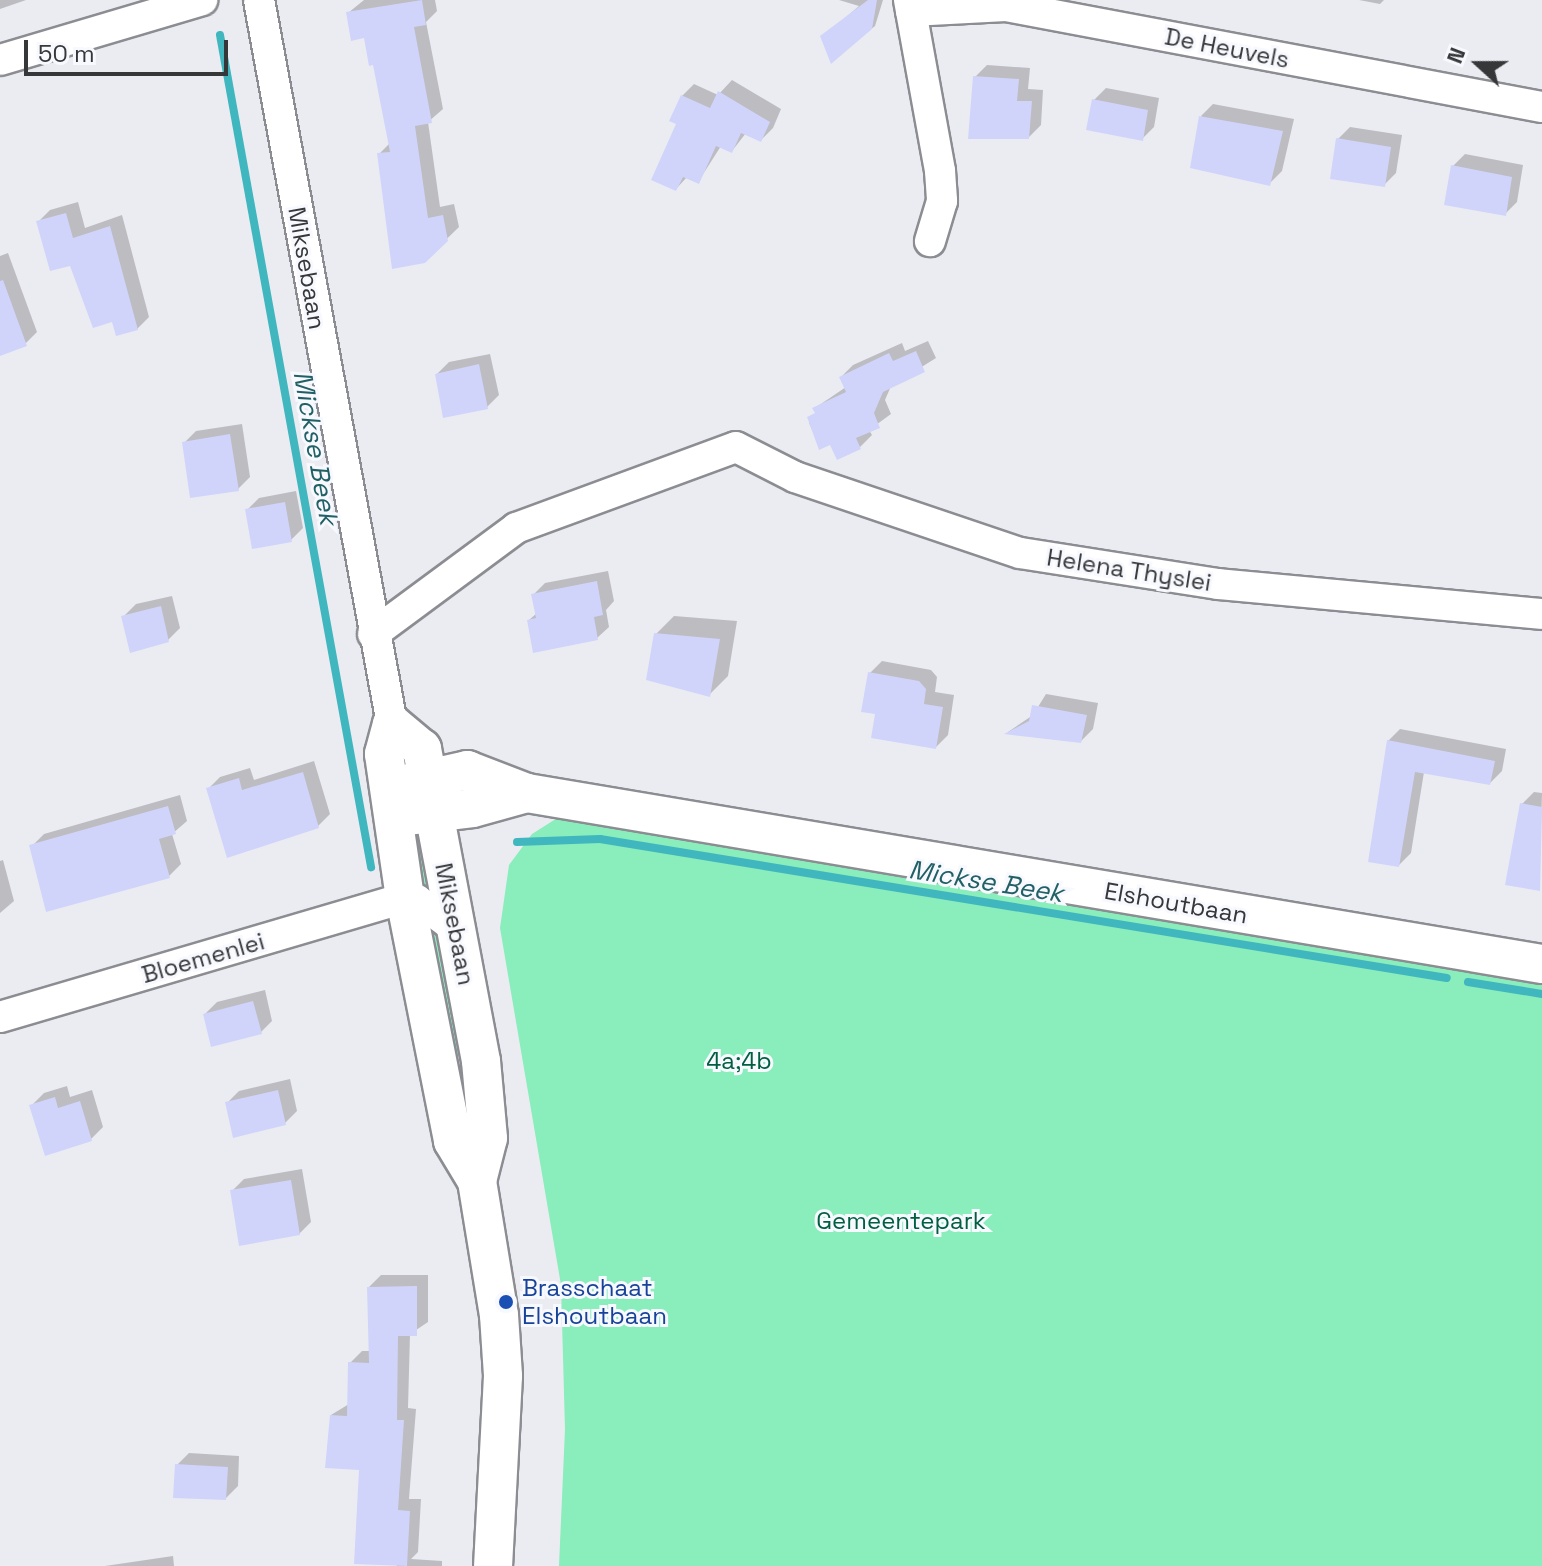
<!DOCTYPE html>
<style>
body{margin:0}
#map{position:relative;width:1542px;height:1566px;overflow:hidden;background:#ebecf2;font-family:"Space Grotesk",sans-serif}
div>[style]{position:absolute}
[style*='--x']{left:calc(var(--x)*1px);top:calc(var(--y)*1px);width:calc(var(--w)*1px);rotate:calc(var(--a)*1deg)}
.green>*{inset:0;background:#89edbc}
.shadow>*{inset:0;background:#0003}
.stream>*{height:8px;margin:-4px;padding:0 4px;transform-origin:4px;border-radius:4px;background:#40b6bf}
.building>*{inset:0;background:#d0d4fa}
.roads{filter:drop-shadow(2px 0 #8c8d92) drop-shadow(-2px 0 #8c8d92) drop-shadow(0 2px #8c8d92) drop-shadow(0 -2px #8c8d92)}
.minor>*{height:30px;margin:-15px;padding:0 15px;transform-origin:15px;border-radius:15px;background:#fff}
.major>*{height:38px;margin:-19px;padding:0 19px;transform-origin:19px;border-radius:19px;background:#fff}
.dots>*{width:22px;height:22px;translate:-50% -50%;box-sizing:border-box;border:4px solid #f8f9ff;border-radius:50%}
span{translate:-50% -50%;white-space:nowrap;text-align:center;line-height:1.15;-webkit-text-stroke:6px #f8f9ff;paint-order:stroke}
.street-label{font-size:24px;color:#363739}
.park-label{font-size:24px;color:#005f3f}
.transit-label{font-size:24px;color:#164399}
.left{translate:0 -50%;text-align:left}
.water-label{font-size:26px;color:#216166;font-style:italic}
.north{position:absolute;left:1438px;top:24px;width:80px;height:80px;-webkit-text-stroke:6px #f8f9ff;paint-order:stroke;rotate:291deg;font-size:22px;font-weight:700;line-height:32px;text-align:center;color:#363739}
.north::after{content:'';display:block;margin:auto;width:28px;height:36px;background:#363739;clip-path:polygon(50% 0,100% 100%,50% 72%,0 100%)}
.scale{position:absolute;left:24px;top:40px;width:204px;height:36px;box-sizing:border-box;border:4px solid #363739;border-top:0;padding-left:10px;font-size:24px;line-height:28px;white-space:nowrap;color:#363739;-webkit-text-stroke:6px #f8f9ff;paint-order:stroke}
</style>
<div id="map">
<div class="green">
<div style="clip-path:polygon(562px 815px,1542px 979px,1542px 1566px,559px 1566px,565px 1429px,561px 1285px,500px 928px,509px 865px,532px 834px)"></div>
<div style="clip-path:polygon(412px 823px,419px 833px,436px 903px,412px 890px)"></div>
<div style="clip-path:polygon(417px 912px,440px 929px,464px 1054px,443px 1059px)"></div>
</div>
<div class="shadow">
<div style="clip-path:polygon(0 0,26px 0,0 9px)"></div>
<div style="clip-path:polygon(435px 0,437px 11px,426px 22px,443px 109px,428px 122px,440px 207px,454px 204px,459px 227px,424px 261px,379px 154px,390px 143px,374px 63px,365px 36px,348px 13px,364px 0)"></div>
<div style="clip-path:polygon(839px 0,883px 0,875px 26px,832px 60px,823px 37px,859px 6px)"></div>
<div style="clip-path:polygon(1359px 0,1384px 0,1380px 4px)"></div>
<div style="clip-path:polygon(987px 65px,1030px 68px,1028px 89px,1043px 90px,1041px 125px,1029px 137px,975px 77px)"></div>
<div style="clip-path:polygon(732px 80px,781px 109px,773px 128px,761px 140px,746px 133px,732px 151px,721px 146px,698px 182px,687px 177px,676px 189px,682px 96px,694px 84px,718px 95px)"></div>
<div style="clip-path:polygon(1106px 88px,1159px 98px,1154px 127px,1142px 139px,1094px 100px)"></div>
<div style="clip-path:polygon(1213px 104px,1294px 119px,1282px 171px,1270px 183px,1201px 116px)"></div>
<div style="clip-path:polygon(1350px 127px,1402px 135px,1396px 173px,1384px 185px,1338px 139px)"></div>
<div style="clip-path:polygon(1465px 154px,1523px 165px,1517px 202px,1505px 214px,1453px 166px)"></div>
<div style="clip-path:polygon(78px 202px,85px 228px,122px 215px,149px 317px,137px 329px,114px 320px,38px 222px,50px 210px)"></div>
<div style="clip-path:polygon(8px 253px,37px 332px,25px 344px,0 354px,0 256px)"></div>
<div style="clip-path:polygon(928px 341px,936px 358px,891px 386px,885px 400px,891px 414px,869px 430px,872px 435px,860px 447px,831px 442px,820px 447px,809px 423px,817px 414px,815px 408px,846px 387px,841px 377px,853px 365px,902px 343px,905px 351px)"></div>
<div style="clip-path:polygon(490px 354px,499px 395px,487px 407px,437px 374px,449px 362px)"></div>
<div style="clip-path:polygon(242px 424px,250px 477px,238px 489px,184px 443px,196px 431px)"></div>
<div style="clip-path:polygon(296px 491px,303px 528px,291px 540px,247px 510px,259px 498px)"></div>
<div style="clip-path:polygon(608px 571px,614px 601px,606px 610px,609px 627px,597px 638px,529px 620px,537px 613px,533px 595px,545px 583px)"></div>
<div style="clip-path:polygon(172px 596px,180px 628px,168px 640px,124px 616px,136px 604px)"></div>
<div style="clip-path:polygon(674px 616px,737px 621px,728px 676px,709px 695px,656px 634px)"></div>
<div style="clip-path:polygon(882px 661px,931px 670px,937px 677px,935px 692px,954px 695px,948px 735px,936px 747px,870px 673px)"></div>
<div style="clip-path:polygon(1046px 694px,1098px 703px,1093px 729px,1081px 741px,1008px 732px,1033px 715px)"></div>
<div style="clip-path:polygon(1400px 729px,1506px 749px,1502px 771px,1490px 783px,1424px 772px,1411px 853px,1399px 865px,1388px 741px)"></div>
<div style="clip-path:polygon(314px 761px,330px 814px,318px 826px,208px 789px,220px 777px,250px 768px,254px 780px)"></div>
<div style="clip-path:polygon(1534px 792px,1542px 793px,1539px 889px,1522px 804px)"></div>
<div style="clip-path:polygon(180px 795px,187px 821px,172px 834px,181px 864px,169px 876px,32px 846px,44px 834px)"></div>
<div style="clip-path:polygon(3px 860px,14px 901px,0 913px,0 861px)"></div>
<div style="clip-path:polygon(265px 990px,272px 1021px,260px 1033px,205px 1014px,217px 1002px)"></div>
<div style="clip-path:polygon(290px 1079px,297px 1111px,285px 1123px,227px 1103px,239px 1091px)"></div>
<div style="clip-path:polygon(67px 1086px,70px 1097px,92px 1090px,103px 1127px,91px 1139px,32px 1105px,44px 1093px)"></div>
<div style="clip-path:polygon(302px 1169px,311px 1222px,299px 1234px,232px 1191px,244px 1179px)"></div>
<div style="clip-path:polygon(381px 1275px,428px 1275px,428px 1322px,410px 1334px,408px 1408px,416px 1409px,409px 1499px,421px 1499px,418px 1552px,411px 1559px,442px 1561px,442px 1566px,397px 1566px,361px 1468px,331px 1415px,349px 1404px,350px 1363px,362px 1351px,370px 1351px,369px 1287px)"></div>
<div style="clip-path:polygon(189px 1453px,239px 1456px,238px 1486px,226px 1498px,177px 1465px)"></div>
<div style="clip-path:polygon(173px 1556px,174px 1566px,105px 1566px)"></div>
</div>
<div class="stream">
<div style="--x:220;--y:35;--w:846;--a:79.71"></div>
<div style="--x:517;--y:842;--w:83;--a:-2.1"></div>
<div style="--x:600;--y:839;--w:858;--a:9.32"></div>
<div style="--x:1468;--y:982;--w:75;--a:9.2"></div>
</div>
<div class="building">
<div style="clip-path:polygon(422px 0,426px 25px,414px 27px,432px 123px,415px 126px,428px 218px,443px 215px,448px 241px,425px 263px,392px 269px,377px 153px,390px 152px,373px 65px,369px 66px,364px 38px,351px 41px,346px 12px)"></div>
<div style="clip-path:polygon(868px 0,877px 0,872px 29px,831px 64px,820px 36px)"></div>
<div style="clip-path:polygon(973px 76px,1019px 79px,1017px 101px,1032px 101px,1029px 139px,968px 139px)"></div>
<div style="clip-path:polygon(718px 91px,770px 122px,761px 142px,741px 133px,732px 153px,716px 146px,699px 184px,683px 177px,676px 191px,651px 180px,676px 124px,669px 121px,681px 95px,710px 108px)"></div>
<div style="clip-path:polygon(1092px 99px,1148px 110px,1143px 141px,1086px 130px)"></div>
<div style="clip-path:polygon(1199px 116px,1283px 131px,1270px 186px,1190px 168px)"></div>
<div style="clip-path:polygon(1336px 138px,1391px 147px,1385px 187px,1330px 179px)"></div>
<div style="clip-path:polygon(1451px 165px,1512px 177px,1506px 216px,1444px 205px)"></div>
<div style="clip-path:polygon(66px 213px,73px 238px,110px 226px,138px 330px,116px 336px,112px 322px,93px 328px,70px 266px,50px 271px,36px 221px)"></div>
<div style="clip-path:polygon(3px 280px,27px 346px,0 356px,0 281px)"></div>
<div style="clip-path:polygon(916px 351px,925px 372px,883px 392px,874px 413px,880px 428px,856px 438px,861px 449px,837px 460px,830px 445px,819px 450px,807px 417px,815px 413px,812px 408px,846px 392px,839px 377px,889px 353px,893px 361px)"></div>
<div style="clip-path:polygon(479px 364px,488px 409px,443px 418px,435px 374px)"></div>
<div style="clip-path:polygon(230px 434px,239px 491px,190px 498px,182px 442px)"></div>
<div style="clip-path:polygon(285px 502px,292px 542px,252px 549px,245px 509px)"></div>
<div style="clip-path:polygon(597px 581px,603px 615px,594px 617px,598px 640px,533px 653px,527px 620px,536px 618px,531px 594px)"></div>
<div style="clip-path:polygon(161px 606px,169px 642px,130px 653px,121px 616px)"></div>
<div style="clip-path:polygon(654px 633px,720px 639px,710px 697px,646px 680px)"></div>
<div style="clip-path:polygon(868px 672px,919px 681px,926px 689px,924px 704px,943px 707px,936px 749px,871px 738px,875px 714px,861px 712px)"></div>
<div style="clip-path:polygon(1032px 705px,1087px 715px,1081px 743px,1004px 734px,1029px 721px)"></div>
<div style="clip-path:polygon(1387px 740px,1495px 761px,1490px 785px,1415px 772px,1399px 867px,1368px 862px)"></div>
<div style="clip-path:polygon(303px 772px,319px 828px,227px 858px,206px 788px,239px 778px,242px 790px)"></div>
<div style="clip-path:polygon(1520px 803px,1542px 807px,1540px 891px,1505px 885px)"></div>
<div style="clip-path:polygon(168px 806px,176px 834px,159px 839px,170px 878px,46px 912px,29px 845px)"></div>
<div style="clip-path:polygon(253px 1001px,262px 1034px,211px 1047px,203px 1014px)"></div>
<div style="clip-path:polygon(278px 1090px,286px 1125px,233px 1138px,225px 1102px)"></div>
<div style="clip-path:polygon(55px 1097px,58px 1108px,80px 1101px,92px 1141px,45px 1156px,29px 1105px)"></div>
<div style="clip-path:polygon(291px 1180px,300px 1235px,239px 1246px,230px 1190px)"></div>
<div style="clip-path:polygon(417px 1286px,417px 1336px,398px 1336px,397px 1420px,404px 1420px,398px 1510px,410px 1511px,407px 1566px,354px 1564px,359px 1470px,325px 1468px,330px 1415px,347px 1416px,348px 1362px,369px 1363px,367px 1287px)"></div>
<div style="clip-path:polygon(175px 1464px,228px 1467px,226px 1500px,173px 1498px)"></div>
</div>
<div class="roads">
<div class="minor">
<div style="--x:259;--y:0;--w:736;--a:79.59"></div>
<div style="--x:909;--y:0;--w:174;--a:79.7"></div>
<div style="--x:940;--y:171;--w:30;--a:86"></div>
<div style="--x:942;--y:201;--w:42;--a:106.7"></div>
<div style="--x:911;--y:11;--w:95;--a:-3"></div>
<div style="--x:1006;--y:6;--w:545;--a:10.67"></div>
<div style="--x:0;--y:60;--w:211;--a:-16.5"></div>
<div style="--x:373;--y:634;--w:178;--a:-36.5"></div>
<div style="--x:516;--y:528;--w:234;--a:-20.2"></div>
<div style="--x:736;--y:447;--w:66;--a:27"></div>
<div style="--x:795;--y:477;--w:237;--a:18.7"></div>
<div style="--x:1020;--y:553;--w:200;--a:8.9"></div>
<div style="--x:1218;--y:584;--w:325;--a:5.3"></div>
<div style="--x:0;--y:1017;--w:422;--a:-16.4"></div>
<div style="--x:405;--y:898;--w:12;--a:9"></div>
<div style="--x:417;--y:900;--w:47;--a:36.4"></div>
</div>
<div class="major">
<div style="--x:405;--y:784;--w:64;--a:-12.7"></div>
<div style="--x:467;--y:770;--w:64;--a:21"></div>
<div style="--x:527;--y:793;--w:1029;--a:9.56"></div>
<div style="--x:408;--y:816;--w:65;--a:-7"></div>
<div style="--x:473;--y:808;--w:56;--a:-15.5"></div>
<div style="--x:477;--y:1181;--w:44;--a:-75.7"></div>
<div style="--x:488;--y:1138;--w:77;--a:-95.2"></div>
<div style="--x:481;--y:1061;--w:318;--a:-100.7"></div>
<div style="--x:422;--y:749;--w:39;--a:-140"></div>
<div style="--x:392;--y:724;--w:31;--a:105"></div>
<div style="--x:384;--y:754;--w:146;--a:81.7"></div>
<div style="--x:405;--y:898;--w:248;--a:78.8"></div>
<div style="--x:453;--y:1141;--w:47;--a:59"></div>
<div style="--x:477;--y:1181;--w:136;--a:80.7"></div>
<div style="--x:499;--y:1315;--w:61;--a:86.2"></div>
<div style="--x:503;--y:1376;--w:190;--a:93"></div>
</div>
</div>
<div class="dots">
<div style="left:506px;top:1302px;background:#1a4fb4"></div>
</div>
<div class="street-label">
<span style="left:1227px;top:48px;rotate:11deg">De Heuvels</span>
<span style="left:307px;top:268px;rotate:80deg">Miksebaan</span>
<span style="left:1129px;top:570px;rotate:9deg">Helena Thyslei</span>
<span style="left:1176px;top:903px;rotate:10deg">Elshoutbaan</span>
<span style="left:455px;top:924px;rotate:79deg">Miksebaan</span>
<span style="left:203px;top:958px;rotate:-16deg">Bloemenlei</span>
</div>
<div class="park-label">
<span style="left:739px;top:1061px">4a;4b</span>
<span style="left:901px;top:1221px">Gemeentepark</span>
</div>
<div class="transit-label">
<span class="left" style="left:522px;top:1302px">Brasschaat<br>Elshoutbaan</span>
</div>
<div class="water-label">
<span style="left:315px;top:448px;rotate:80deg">Mickse Beek</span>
<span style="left:986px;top:882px;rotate:9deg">Mickse Beek</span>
</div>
<div class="north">N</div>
<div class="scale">50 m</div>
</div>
